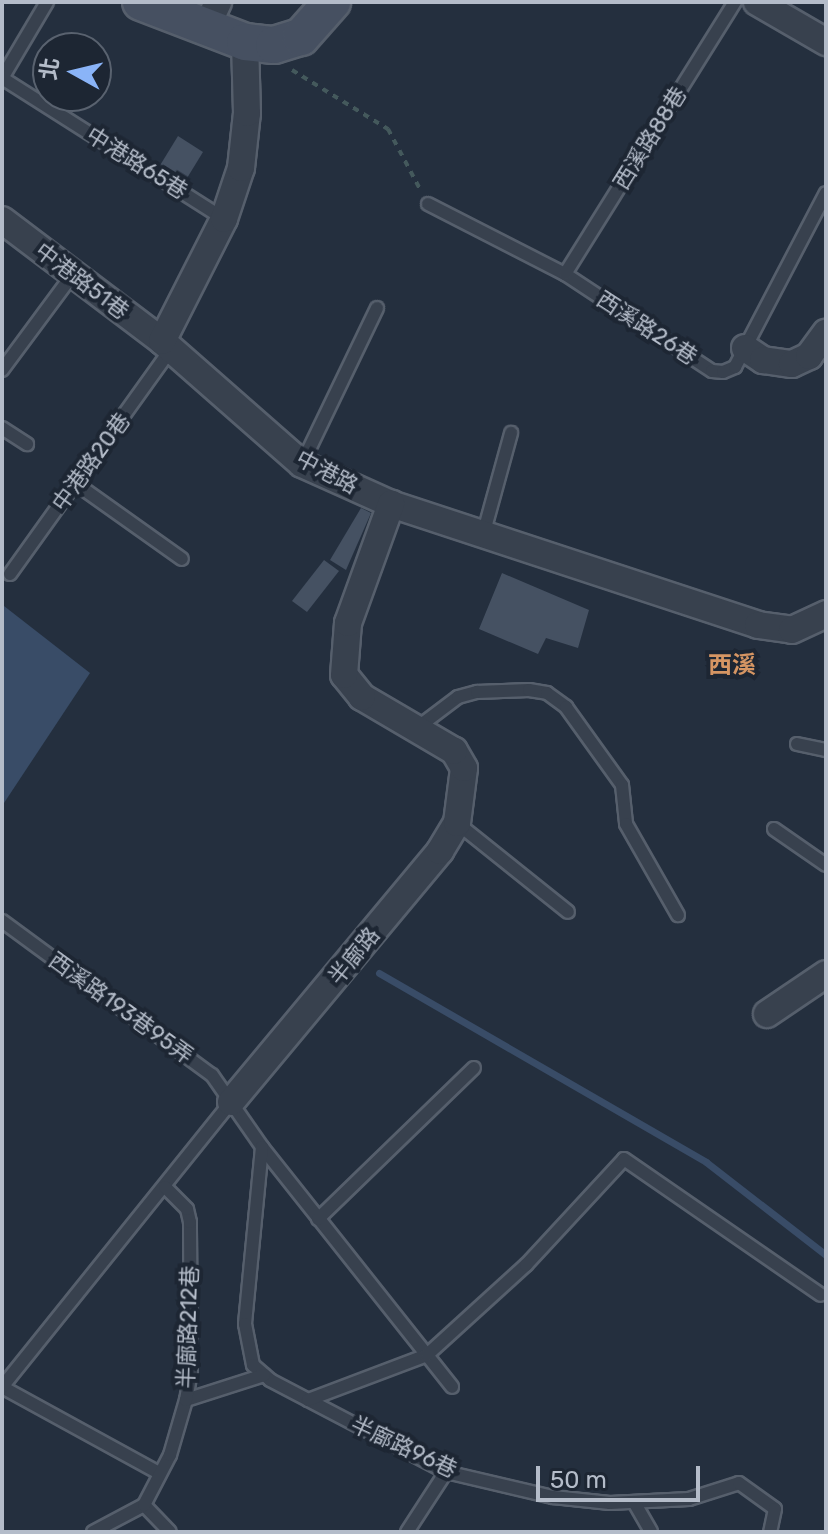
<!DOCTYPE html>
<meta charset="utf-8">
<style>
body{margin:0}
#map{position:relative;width:828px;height:1534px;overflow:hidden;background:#242f3e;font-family:Rubik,"Noto Sans TC",sans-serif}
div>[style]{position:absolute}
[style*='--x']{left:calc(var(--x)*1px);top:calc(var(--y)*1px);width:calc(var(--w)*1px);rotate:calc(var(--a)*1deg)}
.water>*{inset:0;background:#394c67}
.stream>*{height:7px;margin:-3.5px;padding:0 3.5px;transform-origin:3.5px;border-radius:3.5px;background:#394c67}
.building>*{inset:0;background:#455162}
.path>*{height:4px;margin-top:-2px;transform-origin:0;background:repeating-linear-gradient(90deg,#44595c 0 6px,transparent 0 12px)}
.roads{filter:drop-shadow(2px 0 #565f6c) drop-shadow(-2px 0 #565f6c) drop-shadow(0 2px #565f6c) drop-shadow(0 -2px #565f6c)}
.lane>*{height:12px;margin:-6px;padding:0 6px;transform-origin:6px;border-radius:6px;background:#38414e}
.street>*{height:26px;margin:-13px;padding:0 13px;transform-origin:13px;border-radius:13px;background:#38414e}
.secondary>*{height:36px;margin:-18px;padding:0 18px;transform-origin:18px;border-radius:18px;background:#465061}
span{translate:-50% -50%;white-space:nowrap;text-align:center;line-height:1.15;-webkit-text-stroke:8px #1d2633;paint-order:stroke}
.street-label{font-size:22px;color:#b4bcc9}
.neighbourhood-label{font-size:24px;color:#d59563;font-weight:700}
.frame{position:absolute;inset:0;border:4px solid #b4bcc9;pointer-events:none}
.north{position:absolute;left:32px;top:32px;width:80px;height:80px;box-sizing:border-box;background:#1d2633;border:2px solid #59626f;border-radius:50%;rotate:278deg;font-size:22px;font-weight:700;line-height:32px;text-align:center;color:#b4bcc9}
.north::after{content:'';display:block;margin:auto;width:28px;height:36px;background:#8ab4f8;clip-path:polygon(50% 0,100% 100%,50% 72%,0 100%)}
.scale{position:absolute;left:536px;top:1466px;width:164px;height:36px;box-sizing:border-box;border:4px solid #b4bcc9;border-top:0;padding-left:10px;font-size:24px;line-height:28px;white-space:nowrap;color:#b4bcc9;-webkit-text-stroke:6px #1d2633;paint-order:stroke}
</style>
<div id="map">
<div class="water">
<div style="clip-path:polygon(4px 606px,90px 673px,2px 806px,2px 609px)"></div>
</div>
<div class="stream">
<div style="--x:379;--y:973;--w:378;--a:30"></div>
<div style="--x:706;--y:1162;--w:152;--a:37.8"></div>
</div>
<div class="building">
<div style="clip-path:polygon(178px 136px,203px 152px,184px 183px,159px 167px)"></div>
<div style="clip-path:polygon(361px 508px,371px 513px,346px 570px,330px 560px)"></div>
<div style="clip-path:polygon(324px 560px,339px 571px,307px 612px,292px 601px)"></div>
<div style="clip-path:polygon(502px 573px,589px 610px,578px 648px,546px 638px,538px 654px,479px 629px)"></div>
</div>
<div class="path">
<div style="--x:292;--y:70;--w:113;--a:31.6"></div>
<div style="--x:388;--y:129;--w:70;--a:62"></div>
</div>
<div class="roads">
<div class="lane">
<div style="--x:47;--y:2;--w:88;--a:120.6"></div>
<div style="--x:2;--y:78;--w:263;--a:32.4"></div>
<div style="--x:428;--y:204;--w:154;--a:27.1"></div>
<div style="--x:565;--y:274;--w:176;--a:33.4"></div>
<div style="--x:712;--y:371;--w:11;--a:5"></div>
<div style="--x:723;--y:372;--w:13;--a:-23"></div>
<div style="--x:735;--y:367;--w:196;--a:-62.4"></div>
<div style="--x:565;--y:274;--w:321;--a:-58"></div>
<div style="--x:2;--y:370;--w:119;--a:-53.5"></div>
<div style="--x:2;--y:428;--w:30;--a:33"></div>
<div style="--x:302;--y:464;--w:173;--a:-64.3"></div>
<div style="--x:75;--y:483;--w:131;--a:35.4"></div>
<div style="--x:483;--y:535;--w:106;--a:-74.6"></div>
<div style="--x:10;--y:574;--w:277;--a:-54.4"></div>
<div style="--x:417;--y:728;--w:51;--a:-37.1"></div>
<div style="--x:458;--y:697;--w:20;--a:-15"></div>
<div style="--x:477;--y:692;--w:52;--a:-2.2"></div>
<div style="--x:529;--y:690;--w:18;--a:9"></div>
<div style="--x:547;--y:693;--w:24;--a:36"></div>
<div style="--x:566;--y:707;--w:96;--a:54.3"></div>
<div style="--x:622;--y:785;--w:39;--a:84"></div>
<div style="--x:626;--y:824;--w:105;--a:60.3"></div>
<div style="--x:797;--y:744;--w:30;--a:12"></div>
<div style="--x:457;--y:823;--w:142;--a:38.7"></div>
<div style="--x:774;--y:829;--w:63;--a:34.7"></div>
<div style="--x:2;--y:921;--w:260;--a:36.3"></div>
<div style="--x:212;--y:1075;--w:88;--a:55.2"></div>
<div style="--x:262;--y:1147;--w:306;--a:51.6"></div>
<div style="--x:262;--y:1147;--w:178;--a:95.5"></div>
<div style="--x:245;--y:1324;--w:42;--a:79"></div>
<div style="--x:253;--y:1365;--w:23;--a:41"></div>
<div style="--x:270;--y:1380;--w:199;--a:27.6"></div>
<div style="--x:446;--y:1472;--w:110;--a:13.2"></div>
<div style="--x:553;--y:1497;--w:57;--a:6"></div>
<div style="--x:610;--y:1503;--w:79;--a:-2.9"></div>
<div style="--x:689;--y:1499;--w:52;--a:-17.7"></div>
<div style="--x:739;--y:1483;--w:44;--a:35.8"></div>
<div style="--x:775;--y:1509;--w:24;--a:102"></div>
<div style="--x:318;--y:1219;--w:217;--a:-44.1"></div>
<div style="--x:186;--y:1400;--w:82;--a:-17.8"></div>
<div style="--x:308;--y:1400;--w:127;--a:-20.7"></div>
<div style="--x:427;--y:1355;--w:134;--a:-42.3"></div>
<div style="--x:526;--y:1265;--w:144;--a:-47.2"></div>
<div style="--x:624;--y:1159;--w:239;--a:34.6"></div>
<div style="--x:159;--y:1473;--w:179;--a:-151.3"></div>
<div style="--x:2;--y:1387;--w:366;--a:-51.2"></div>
<div style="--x:634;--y:1502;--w:34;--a:60"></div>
<div style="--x:144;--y:1505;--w:37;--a:46"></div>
<div style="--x:93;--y:1532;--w:58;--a:-27.9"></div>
<div style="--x:144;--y:1505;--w:56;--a:-62.5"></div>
<div style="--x:170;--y:1455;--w:57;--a:-73.8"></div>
<div style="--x:186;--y:1400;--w:29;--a:-80"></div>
<div style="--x:191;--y:1371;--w:149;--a:-90.4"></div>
<div style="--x:190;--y:1222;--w:13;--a:-103"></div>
<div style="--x:187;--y:1209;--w:31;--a:-135"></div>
<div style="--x:407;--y:1532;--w:72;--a:-57"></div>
</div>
<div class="street">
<div style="--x:757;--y:2;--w:80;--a:30.1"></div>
<div style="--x:207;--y:26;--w:26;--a:-65"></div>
<div style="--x:2;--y:220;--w:201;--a:37.1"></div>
<div style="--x:162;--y:341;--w:186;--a:41.3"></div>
<div style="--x:302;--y:464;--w:98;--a:24.2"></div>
<div style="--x:391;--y:504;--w:386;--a:18.2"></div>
<div style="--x:758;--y:625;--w:34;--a:8"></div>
<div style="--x:792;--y:630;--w:38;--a:-25"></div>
<div style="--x:162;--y:341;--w:137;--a:-63.1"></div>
<div style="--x:224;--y:219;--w:54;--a:-71.6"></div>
<div style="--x:241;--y:168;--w:55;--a:-83.8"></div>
<div style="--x:247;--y:113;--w:71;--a:-91.6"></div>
<div style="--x:745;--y:348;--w:22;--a:34"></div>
<div style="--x:763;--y:360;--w:29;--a:8"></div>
<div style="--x:792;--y:364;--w:19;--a:-25"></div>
<div style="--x:809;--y:356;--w:29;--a:-54"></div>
<div style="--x:767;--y:1014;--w:71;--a:-34.1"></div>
<div style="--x:231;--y:1102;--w:327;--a:-50.2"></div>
<div style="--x:440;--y:851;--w:33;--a:-59"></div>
<div style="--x:457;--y:823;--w:55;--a:-82.7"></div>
<div style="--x:464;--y:768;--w:20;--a:-120"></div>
<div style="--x:454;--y:751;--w:107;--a:-149.6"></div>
<div style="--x:362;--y:697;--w:28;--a:-129"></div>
<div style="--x:344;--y:675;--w:52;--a:-85.6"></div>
<div style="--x:348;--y:623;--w:127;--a:-70.1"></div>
</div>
<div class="secondary">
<div style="--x:141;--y:2;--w:111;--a:21"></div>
<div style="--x:245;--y:42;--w:29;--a:6"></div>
<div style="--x:274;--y:45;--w:28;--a:-17"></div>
<div style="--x:301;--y:37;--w:47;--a:-48.5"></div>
</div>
</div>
<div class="street-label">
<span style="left:650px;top:138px;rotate:-58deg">西溪路88巷</span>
<span style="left:137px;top:163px;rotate:32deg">中港路65巷</span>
<span style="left:82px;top:281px;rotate:37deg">中港路51巷</span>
<span style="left:647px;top:328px;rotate:33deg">西溪路26巷</span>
<span style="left:91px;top:462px;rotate:-54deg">中港路20巷</span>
<span style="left:327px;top:472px;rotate:28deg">中港路</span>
<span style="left:354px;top:956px;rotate:-51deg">半廍路</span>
<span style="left:121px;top:1008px;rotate:36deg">西溪路193巷95弄</span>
<span style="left:188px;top:1327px;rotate:-88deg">半廍路212巷</span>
<span style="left:404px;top:1447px;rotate:25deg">半廍路96巷</span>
</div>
<div class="neighbourhood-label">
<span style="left:732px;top:666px">西溪</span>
</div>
<div class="frame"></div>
<div class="north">北</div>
<div class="scale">50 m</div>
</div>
